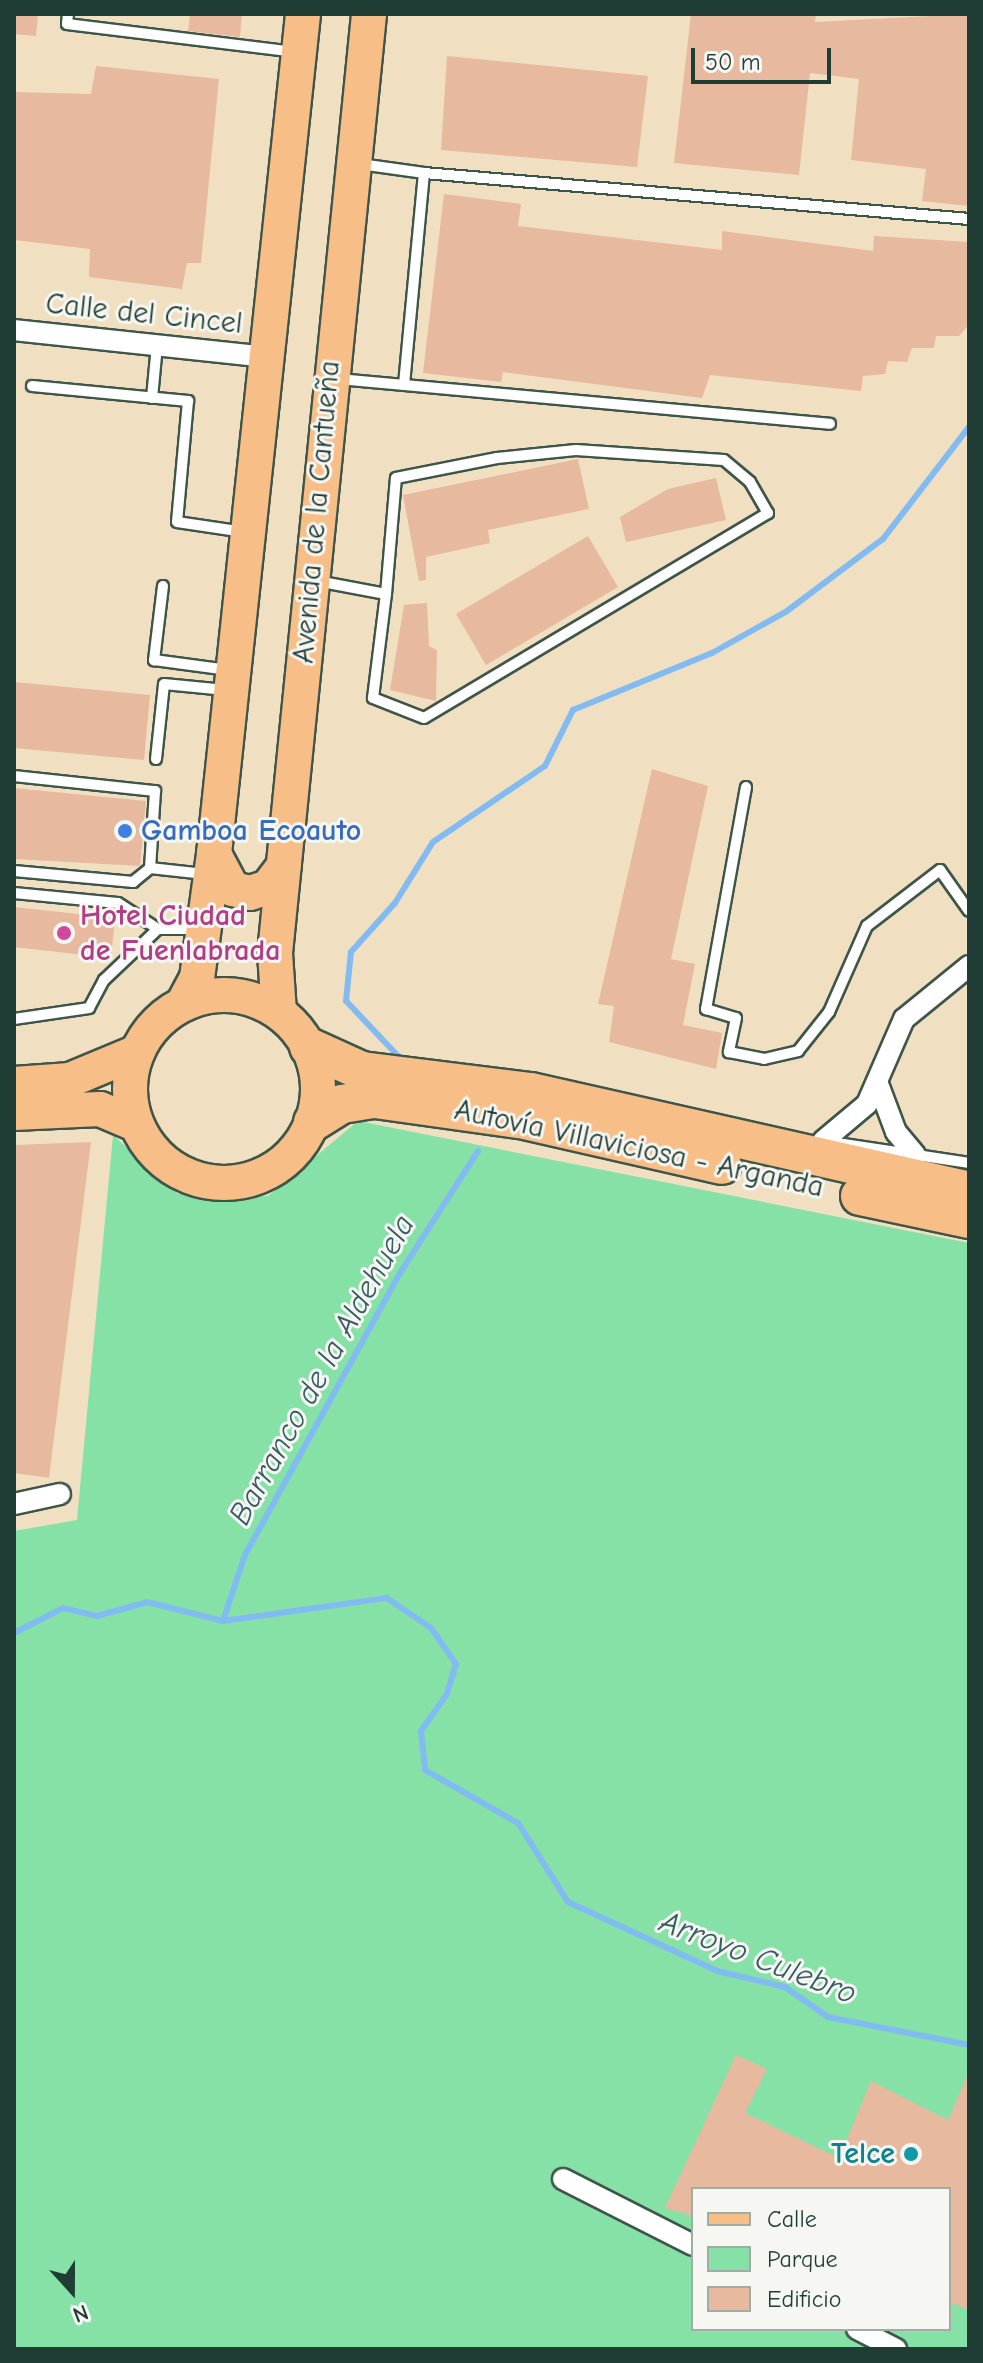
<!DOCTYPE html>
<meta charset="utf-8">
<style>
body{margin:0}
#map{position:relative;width:983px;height:2363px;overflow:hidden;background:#f0e0c1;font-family:"Comic Neue",sans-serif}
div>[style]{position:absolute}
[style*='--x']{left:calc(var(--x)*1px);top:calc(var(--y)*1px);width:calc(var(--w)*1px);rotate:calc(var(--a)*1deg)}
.green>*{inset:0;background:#86e1a6}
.stream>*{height:6px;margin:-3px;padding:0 3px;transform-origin:3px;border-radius:3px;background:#81bbf2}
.building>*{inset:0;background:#e7b99e}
.roads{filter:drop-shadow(2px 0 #3e5549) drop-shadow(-2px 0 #3e5549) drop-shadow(0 2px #3e5549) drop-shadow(0 -2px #3e5549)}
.lane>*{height:10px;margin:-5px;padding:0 5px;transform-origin:5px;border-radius:5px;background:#fff}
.street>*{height:20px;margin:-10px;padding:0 10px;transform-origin:10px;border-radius:10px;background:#fff}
.primary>*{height:34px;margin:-17px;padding:0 17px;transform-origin:17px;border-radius:17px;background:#f7be87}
.primary>.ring{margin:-17px;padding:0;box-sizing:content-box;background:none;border:34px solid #f7be87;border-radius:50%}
.highway>*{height:38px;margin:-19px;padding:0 19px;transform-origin:19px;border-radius:19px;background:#f7be87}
.dots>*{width:22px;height:22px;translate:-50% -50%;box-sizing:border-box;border:4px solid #f6f6f2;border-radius:50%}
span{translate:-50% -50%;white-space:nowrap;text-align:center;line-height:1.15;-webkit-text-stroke:6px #f6f6f2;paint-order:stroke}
.street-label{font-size:30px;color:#1f3d34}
.shop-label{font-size:30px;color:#366cbe;font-weight:700}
.left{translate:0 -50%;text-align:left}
.hotel-label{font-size:30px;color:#b23c85;font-weight:700}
.culture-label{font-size:30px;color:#0d838f;font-weight:700}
.right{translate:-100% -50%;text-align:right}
.water-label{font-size:32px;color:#385c64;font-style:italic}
.frame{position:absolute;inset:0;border:16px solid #1f3d34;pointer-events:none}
.legend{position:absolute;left:691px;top:2187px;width:260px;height:144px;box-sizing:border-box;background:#f6f6f2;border:2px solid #a0aca6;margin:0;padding:10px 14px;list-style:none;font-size:24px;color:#1f3d34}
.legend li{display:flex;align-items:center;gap:16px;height:40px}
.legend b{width:40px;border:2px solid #a0aca6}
.north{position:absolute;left:32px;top:2251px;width:80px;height:80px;-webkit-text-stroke:6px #f6f6f2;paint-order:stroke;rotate:159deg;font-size:22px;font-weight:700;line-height:32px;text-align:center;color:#1f3d34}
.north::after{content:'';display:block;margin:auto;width:28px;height:36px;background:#1f3d34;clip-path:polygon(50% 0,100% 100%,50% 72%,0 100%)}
.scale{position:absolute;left:691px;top:48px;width:140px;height:36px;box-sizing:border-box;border:4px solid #1f3d34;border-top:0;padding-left:10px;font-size:24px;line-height:28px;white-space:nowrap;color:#1f3d34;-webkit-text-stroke:6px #f6f6f2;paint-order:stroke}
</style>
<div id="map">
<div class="green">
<div style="clip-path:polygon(evenodd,358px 1121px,969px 1243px,969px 2349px,14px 2349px,14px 1531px,77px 1520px,113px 1135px,178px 1194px,268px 1196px,358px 1121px,693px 2189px,949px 2189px,949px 2329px,693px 2329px,693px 2189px)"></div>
</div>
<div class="stream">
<div style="--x:399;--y:1057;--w:77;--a:-133.4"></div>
<div style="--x:346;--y:1001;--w:49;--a:-84.2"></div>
<div style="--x:351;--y:952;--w:66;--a:-48.1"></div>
<div style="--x:395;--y:903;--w:72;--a:-58.1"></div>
<div style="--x:433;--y:842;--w:135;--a:-34.2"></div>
<div style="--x:545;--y:766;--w:63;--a:-63.4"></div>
<div style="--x:573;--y:710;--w:150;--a:-22.3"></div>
<div style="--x:712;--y:653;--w:86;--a:-29.2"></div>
<div style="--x:787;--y:611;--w:120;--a:-36.9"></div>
<div style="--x:883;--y:539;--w:141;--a:-52.5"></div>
<div style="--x:223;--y:1621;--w:70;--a:-71.6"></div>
<div style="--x:245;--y:1555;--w:322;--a:-61.2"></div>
<div style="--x:400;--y:1273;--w:145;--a:-57.4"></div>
<div style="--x:14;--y:1633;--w:55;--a:-27"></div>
<div style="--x:63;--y:1608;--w:35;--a:13"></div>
<div style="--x:97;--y:1616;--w:52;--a:-15.6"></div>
<div style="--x:147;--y:1602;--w:78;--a:14"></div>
<div style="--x:223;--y:1621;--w:166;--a:-8"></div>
<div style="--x:387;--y:1598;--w:53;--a:34.3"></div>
<div style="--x:431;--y:1628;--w:44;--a:55.2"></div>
<div style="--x:456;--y:1664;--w:31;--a:107"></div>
<div style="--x:447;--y:1694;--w:45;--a:125.1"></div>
<div style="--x:421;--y:1731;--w:39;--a:84"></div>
<div style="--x:425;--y:1770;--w:107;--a:29.7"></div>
<div style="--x:518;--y:1823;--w:93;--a:57.7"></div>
<div style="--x:568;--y:1902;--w:164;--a:24.8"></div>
<div style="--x:717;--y:1971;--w:70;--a:13.2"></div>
<div style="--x:785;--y:1987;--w:52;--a:34.9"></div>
<div style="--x:828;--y:2017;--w:144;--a:11.2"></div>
</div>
<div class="building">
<div style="clip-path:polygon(14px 14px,38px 14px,36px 36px,14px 34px)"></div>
<div style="clip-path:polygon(190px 14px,242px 14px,240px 37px,188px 31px)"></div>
<div style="clip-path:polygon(691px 14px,816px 14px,815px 22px,969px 14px,969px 206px,922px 201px,926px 169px,851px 160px,859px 79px,810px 73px,799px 175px,674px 163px)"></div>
<div style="clip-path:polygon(447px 56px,648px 76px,637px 167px,441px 150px)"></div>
<div style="clip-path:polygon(96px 66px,219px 79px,201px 263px,187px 263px,182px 289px,89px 277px,90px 249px,14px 240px,14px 92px,91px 94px)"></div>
<div style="clip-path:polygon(444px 194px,521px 204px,518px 226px,722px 250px,722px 231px,873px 251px,874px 236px,969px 242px,969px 324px,959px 336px,936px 336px,934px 348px,912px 348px,907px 362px,888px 361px,885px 374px,863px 376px,861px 391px,710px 375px,702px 398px,503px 372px,501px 382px,423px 373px)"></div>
<div style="clip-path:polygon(578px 459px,589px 509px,488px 530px,490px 543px,426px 557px,426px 580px,419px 581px,403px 495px)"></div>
<div style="clip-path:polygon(716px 478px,726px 520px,626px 542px,620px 517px,668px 489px)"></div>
<div style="clip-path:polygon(588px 536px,618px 587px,486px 665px,456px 614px)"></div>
<div style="clip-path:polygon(427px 603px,429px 646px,437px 650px,436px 701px,390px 690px,404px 605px)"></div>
<div style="clip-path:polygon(14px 682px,150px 695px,144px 760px,14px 748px)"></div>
<div style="clip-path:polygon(652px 769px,708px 786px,671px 959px,695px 964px,683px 1025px,722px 1033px,716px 1069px,609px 1042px,614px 1006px,598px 1004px)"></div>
<div style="clip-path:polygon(14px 788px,146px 801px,140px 866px,14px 859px)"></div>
<div style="clip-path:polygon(14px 907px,115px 918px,111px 958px,14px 947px)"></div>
<div style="clip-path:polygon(91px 1142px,49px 1478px,14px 1473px,14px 1145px)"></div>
<div style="clip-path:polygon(736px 2055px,767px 2069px,745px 2113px,839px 2158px,871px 2081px,948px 2120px,969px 2072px,969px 2310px,949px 2302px,949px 2189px,693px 2189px,693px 2216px,665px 2208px)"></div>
</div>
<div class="roads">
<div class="lane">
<div style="--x:68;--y:14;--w:10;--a:96"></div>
<div style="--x:67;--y:24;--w:229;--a:7"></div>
<div style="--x:360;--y:164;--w:65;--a:8"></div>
<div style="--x:424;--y:173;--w:213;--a:95.4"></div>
<div style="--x:424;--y:173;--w:547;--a:4.82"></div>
<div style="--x:338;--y:379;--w:494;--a:5.2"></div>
<div style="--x:32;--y:386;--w:157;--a:5.5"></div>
<div style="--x:188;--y:401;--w:121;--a:95.2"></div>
<div style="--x:177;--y:522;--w:68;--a:8.5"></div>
<div style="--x:152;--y:398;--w:53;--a:-84.6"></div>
<div style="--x:317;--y:581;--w:70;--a:10.7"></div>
<div style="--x:386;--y:594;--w:116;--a:-85.1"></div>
<div style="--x:396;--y:478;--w:103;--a:-11.2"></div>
<div style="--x:497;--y:458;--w:79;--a:-5.8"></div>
<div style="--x:576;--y:450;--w:148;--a:3.9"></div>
<div style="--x:724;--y:460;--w:34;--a:40"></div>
<div style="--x:750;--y:482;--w:36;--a:60"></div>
<div style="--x:768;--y:513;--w:400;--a:149.2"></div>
<div style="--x:424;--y:718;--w:55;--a:-158.6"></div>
<div style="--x:373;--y:698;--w:105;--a:-82.9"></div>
<div style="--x:163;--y:586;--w:75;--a:96.9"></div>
<div style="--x:154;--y:660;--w:75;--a:7.7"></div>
<div style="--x:156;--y:759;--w:75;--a:-83.9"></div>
<div style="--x:164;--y:684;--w:62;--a:5.5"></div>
<div style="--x:14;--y:776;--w:142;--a:6.1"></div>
<div style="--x:155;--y:791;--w:77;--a:93.7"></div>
<div style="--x:746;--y:787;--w:226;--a:100.2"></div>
<div style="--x:706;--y:1009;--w:31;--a:17"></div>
<div style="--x:736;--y:1018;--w:35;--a:102"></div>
<div style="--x:729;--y:1052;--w:36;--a:11"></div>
<div style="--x:764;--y:1059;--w:35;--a:-13"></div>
<div style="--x:798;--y:1051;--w:50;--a:-51.5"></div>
<div style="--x:829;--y:1012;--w:94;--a:-66.2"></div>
<div style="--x:867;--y:926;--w:92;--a:-37.5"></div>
<div style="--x:940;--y:870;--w:50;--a:54.7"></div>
<div style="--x:14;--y:871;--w:120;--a:5.3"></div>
<div style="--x:133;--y:882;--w:22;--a:-39"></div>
<div style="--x:150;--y:868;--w:55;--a:6.2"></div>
<div style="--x:14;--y:893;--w:104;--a:5.5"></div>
<div style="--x:118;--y:903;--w:48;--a:33"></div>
<div style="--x:14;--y:1019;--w:76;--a:-8.3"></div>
<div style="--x:89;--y:1008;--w:32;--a:-62"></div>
<div style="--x:104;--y:980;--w:74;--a:-43.4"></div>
<div style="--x:158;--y:929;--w:42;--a:0"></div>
<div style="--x:837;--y:1143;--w:134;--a:8.6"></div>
</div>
<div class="street">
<div style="--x:14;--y:330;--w:254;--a:6.1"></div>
<div style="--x:878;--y:1084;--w:51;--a:69.4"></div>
<div style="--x:896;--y:1132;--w:30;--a:50"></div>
<div style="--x:823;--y:1141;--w:57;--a:-40.1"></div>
<div style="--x:867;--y:1104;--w:93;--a:-66.5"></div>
<div style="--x:904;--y:1019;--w:84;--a:-39.2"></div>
<div style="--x:14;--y:1504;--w:47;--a:-12.3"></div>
<div style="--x:563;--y:2179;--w:146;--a:26.9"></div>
<div style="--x:857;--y:2329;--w:44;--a:27.1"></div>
</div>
<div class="primary">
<div style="--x:214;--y:854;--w:40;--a:62"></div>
<div style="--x:233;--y:889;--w:17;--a:13"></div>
<div style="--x:250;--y:893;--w:19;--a:-18"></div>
<div style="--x:268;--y:887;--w:26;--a:-53"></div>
<div class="ring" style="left:130px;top:995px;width:154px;height:154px"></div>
<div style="--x:183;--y:1004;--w:30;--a:-62"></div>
<div style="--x:197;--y:978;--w:125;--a:-82.2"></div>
<div style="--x:214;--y:854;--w:845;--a:-83.95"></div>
<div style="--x:279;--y:1012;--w:59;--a:-93.9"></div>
<div style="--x:275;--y:953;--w:944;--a:-84.28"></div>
<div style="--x:14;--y:1084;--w:56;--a:-4.1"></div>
<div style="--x:70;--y:1080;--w:73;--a:-22.7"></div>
<div style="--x:14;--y:1113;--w:86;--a:-2.7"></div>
<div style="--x:100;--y:1109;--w:39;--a:23"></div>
</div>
<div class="highway">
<div style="--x:309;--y:1047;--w:58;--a:24.4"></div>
<div style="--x:362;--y:1071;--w:170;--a:7.1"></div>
<div style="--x:531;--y:1092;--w:449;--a:12.7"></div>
<div style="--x:313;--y:1122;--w:34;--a:-32"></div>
<div style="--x:342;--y:1104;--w:33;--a:-9"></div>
<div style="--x:375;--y:1099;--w:146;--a:7.9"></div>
<div style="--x:520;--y:1119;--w:207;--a:12.8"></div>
<div style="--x:860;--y:1196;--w:111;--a:11.9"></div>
</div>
</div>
<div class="dots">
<div style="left:125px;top:831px;background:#3f7fe0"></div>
<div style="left:64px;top:933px;background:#d1479c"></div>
<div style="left:911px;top:2154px;background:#0f9aa8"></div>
</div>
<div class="street-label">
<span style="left:144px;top:314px;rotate:6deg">Calle del Cincel</span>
<span style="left:317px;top:512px;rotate:-85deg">Avenida de la Cantueña</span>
<span style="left:639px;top:1149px;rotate:12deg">Autovía Villaviciosa - Arganda</span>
</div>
<div class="shop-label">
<span class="left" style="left:141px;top:831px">Gamboa Ecoauto</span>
</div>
<div class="hotel-label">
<span class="left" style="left:80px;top:933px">Hotel Ciudad<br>de Fuenlabrada</span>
</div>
<div class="culture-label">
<span class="right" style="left:895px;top:2154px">Telce</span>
</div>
<div class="water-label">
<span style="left:322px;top:1370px;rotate:-61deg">Barranco de la Aldehuela</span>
<span style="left:758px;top:1958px;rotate:21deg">Arroyo Culebro</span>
</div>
<div class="frame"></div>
<ul class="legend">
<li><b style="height:10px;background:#f7be87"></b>Calle</li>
<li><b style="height:22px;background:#86e1a6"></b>Parque</li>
<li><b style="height:22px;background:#e7b99e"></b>Edificio</li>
</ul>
<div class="north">N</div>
<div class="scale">50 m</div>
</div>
